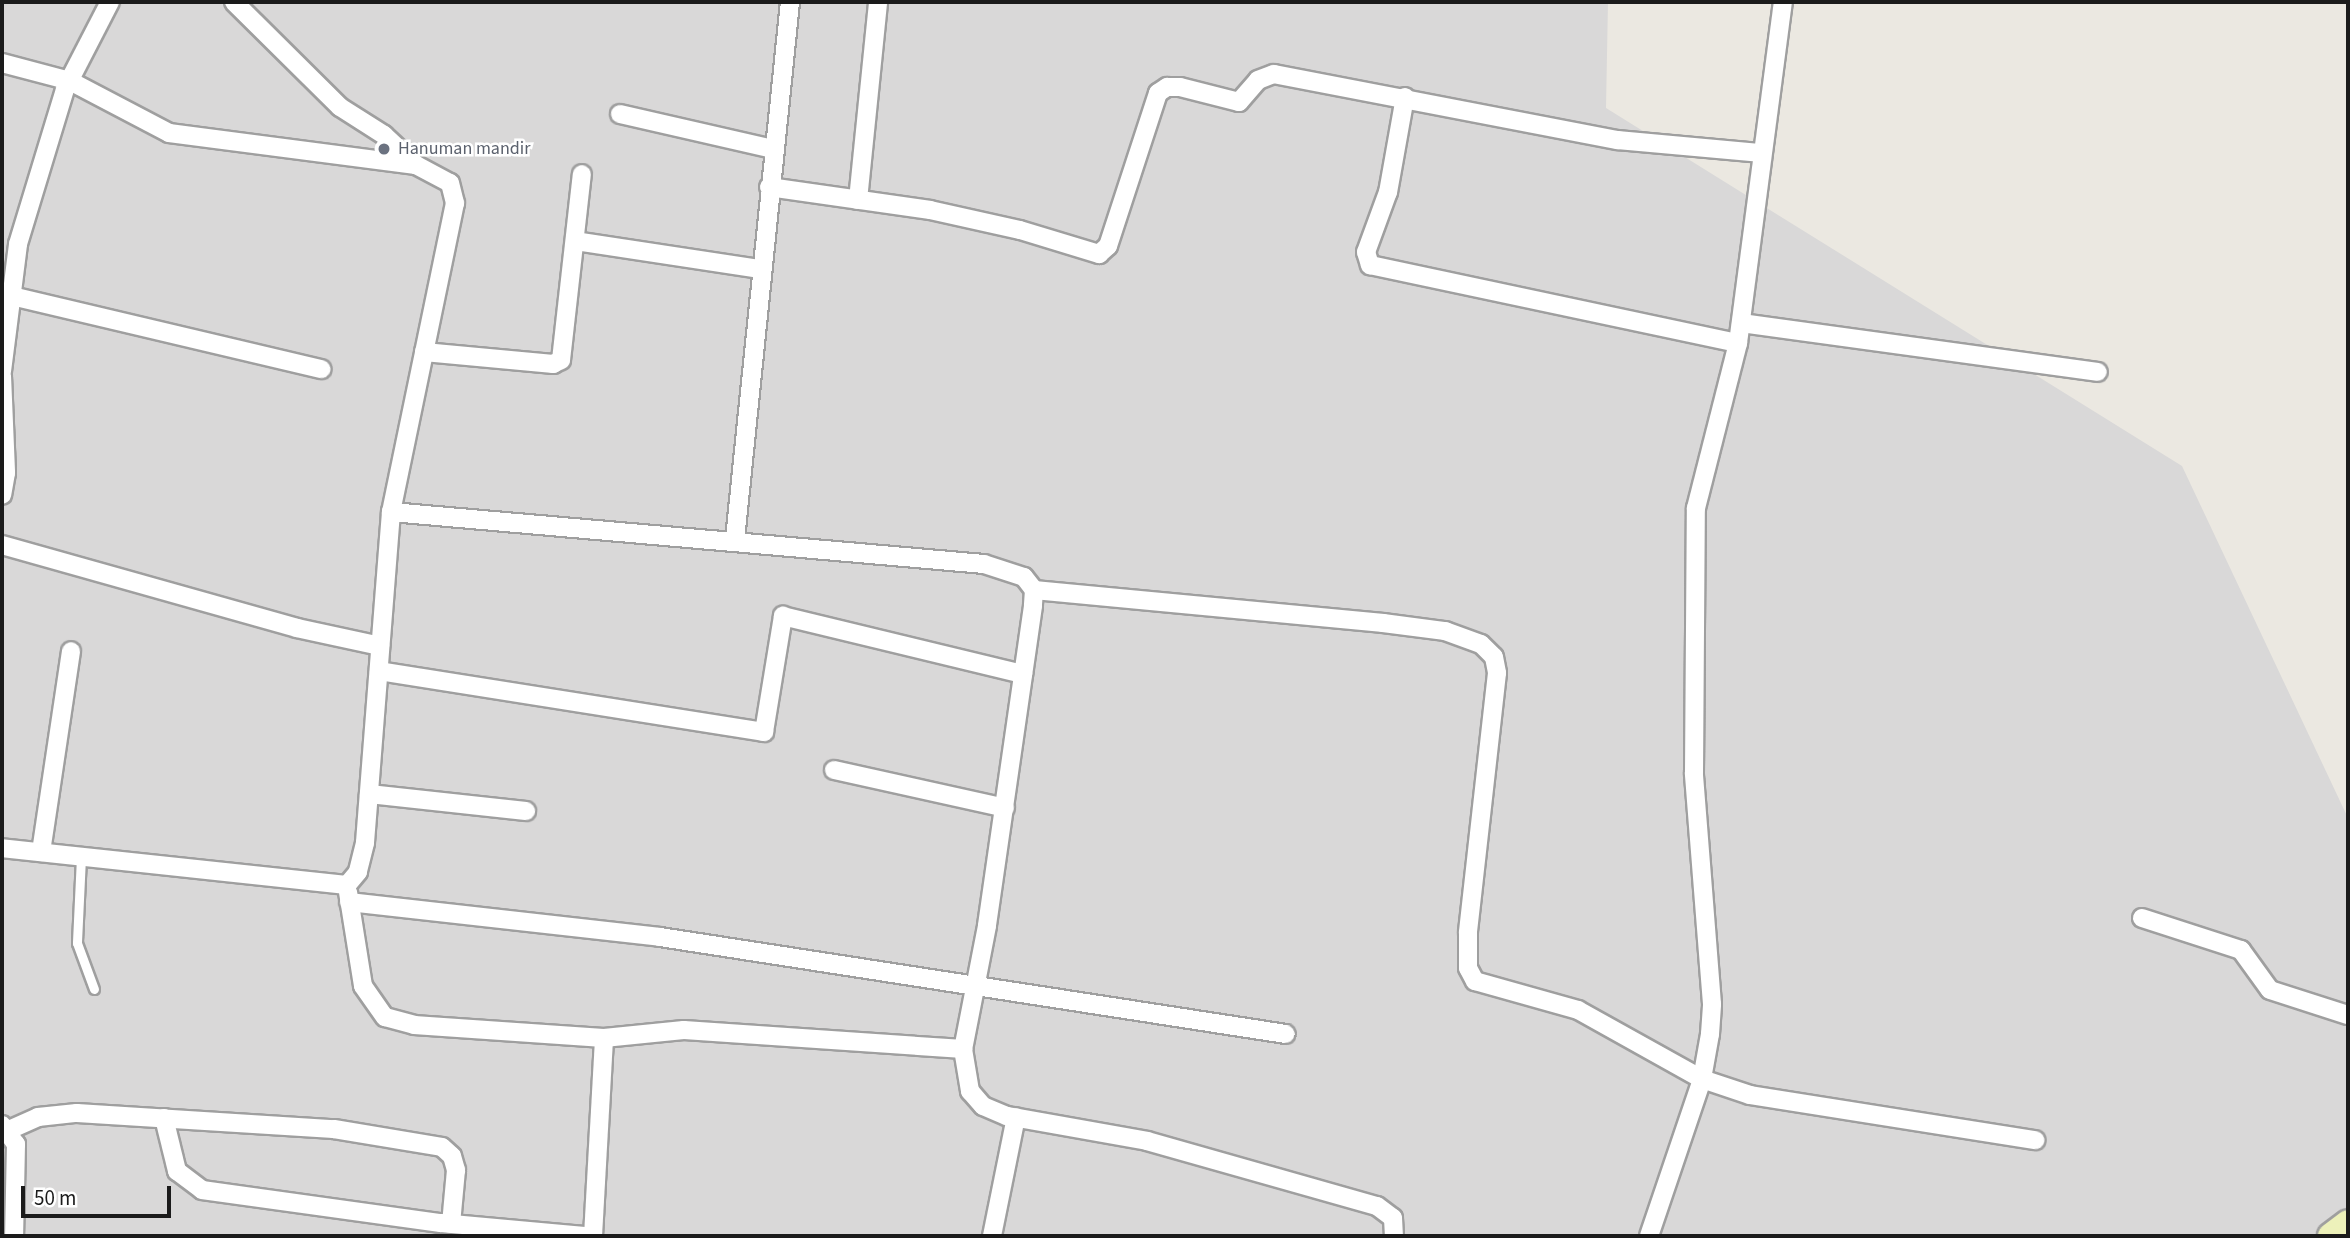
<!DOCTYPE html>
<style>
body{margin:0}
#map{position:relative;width:2350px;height:1238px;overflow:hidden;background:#ebe8e1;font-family:"Source Sans 3",sans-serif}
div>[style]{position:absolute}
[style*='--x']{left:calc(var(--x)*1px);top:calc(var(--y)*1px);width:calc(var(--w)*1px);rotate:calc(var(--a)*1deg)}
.residential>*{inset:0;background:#d9d8d8}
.roads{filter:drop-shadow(2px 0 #9f9f9f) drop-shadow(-2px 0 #9f9f9f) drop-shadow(0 2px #9f9f9f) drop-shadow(0 -2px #9f9f9f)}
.service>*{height:9px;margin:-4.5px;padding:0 4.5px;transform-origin:4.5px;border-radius:4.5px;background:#fff}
.minor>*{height:18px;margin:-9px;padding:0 9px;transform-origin:9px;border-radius:9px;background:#fff}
.secondary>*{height:26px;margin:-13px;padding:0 13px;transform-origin:13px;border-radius:13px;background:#edf1ba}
.dots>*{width:19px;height:19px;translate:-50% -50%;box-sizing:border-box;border:4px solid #fff;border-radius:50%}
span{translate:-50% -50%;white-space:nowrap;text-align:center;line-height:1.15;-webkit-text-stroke:5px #fff;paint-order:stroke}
.worship-label{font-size:18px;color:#5b616d}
.left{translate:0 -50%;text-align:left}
.frame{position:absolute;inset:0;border:4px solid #1b1b1b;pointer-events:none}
.scale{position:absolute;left:21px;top:1186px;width:150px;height:32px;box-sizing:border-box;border:4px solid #1b1b1b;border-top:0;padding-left:9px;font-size:21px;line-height:24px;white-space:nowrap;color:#1b1b1b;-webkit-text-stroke:5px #fff;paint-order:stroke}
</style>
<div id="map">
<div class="residential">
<div style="clip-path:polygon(2px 2px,1608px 2px,1606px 108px,2182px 466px,2348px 818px,2348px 1236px,2px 1236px)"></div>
</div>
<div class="roads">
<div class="service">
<div style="--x:81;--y:857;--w:86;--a:92.7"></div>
<div style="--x:77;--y:943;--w:49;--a:69.7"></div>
</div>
<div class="minor">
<div style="--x:234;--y:2;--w:149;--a:44.7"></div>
<div style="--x:340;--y:107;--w:52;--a:32.5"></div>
<div style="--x:384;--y:135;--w:44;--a:43.2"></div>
<div style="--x:2;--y:63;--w:70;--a:14.8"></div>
<div style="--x:70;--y:81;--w:112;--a:27.7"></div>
<div style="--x:169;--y:133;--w:249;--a:7.4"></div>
<div style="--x:416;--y:165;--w:38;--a:28"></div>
<div style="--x:450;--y:183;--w:21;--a:76"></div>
<div style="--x:455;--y:203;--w:316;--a:101.7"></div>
<div style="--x:391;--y:512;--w:332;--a:94.5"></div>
<div style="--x:365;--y:843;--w:30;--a:104"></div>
<div style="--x:358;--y:872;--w:17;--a:130"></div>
<div style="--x:347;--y:885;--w:347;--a:-173.9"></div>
<div style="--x:1405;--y:97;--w:97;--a:100.1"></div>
<div style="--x:1388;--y:192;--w:64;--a:110.1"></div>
<div style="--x:1366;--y:252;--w:14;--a:73"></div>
<div style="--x:1370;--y:265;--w:376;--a:12"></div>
<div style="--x:620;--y:114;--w:157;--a:12.9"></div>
<div style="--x:769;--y:187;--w:163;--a:8.1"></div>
<div style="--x:930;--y:210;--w:92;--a:12.5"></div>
<div style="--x:1020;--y:230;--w:83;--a:16.9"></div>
<div style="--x:1099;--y:254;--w:12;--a:-42"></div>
<div style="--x:1108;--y:246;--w:161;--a:-71.9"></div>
<div style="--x:1158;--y:93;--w:11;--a:-34"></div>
<div style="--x:1167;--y:87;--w:13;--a:0"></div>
<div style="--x:1180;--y:87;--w:61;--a:14.3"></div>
<div style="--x:1239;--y:102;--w:29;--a:-49"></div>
<div style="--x:1258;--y:80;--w:17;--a:-21"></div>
<div style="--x:1274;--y:74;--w:350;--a:10.9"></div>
<div style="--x:1618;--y:140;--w:144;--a:5.2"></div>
<div style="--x:858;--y:200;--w:199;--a:-84.2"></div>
<div style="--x:575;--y:241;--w:187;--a:8.6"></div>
<div style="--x:12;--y:296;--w:318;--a:13.3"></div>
<div style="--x:1741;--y:323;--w:360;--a:7.8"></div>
<div style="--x:424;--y:352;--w:130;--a:5.3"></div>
<div style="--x:553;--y:364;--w:9;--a:-27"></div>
<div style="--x:561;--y:360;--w:187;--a:-83.6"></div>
<div style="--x:2;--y:371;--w:128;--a:-82.8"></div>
<div style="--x:18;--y:244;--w:162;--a:-73.1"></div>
<div style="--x:65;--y:89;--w:98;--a:-62.7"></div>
<div style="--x:2;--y:376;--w:97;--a:87.6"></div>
<div style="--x:6;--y:473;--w:22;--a:100"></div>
<div style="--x:391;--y:512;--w:595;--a:5.01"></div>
<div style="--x:984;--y:564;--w:42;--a:18"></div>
<div style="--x:1024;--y:577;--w:16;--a:52"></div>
<div style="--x:1034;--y:590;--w:16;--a:94"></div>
<div style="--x:1033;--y:606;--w:323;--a:98.2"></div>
<div style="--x:987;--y:926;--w:125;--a:101"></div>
<div style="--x:963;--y:1049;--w:43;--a:80.5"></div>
<div style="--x:970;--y:1091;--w:20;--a:49"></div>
<div style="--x:983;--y:1106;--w:26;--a:23"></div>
<div style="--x:1007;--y:1116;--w:142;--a:10.1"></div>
<div style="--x:1147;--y:1141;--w:239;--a:15.8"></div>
<div style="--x:1377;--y:1206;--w:20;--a:37"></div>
<div style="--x:1393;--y:1218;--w:18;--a:87"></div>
<div style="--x:735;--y:539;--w:540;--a:-84.15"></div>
<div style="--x:2;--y:545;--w:306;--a:15.7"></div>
<div style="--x:297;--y:628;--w:85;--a:12.2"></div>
<div style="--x:1034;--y:590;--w:351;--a:5.4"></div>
<div style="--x:1383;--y:623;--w:63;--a:7.4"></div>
<div style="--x:1445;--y:631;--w:38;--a:20"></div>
<div style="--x:1481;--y:644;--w:18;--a:45"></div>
<div style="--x:1494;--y:657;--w:16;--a:79"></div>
<div style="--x:1497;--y:673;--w:262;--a:96.4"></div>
<div style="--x:1468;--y:933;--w:35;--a:90"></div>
<div style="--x:1468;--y:968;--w:15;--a:62"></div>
<div style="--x:1475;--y:981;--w:107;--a:15.7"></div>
<div style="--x:1578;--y:1010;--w:142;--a:29.1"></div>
<div style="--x:1702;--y:1079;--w:51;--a:18.4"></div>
<div style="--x:1750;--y:1095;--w:289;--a:9"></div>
<div style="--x:379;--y:671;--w:390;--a:9"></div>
<div style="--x:764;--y:732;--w:118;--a:-80.7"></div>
<div style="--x:783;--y:616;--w:247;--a:13.6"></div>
<div style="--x:834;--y:770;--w:175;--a:12.5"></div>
<div style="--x:369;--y:794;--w:158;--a:6.2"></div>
<div style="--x:41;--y:852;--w:203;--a:-81.5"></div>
<div style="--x:348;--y:892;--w:95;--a:80.9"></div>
<div style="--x:363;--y:986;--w:38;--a:55"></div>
<div style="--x:385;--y:1017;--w:30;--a:15"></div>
<div style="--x:414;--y:1025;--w:190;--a:3.9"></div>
<div style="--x:604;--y:1038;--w:80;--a:-5.7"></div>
<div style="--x:684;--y:1030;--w:280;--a:3.9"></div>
<div style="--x:349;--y:902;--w:313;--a:6.4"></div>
<div style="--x:660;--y:937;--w:633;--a:8.81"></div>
<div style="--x:2142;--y:918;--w:104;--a:17.9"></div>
<div style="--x:2241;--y:950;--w:49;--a:54.1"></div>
<div style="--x:2270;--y:990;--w:82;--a:17.8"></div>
<div style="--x:164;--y:1118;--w:55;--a:76.2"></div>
<div style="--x:177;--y:1171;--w:31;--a:37"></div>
<div style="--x:202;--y:1190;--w:241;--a:7.9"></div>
<div style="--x:441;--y:1223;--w:144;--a:5.2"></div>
<div style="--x:2;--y:1125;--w:24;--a:54"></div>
<div style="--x:16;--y:1144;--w:92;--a:91.2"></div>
<div style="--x:9;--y:1130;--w:32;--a:-24"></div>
<div style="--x:38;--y:1117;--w:39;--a:-6"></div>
<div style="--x:77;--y:1113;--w:257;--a:3.6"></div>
<div style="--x:334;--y:1129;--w:109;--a:9.5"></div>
<div style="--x:442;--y:1147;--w:13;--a:42"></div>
<div style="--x:452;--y:1156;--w:15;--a:74"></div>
<div style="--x:456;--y:1170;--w:54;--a:95.3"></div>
<div style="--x:593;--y:1236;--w:198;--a:-86.8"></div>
<div style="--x:992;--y:1236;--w:121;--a:-78.6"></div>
<div style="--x:1649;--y:1236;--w:166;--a:-71.3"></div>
<div style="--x:1702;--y:1079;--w:46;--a:-79.9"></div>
<div style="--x:1710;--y:1034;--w:30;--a:-86"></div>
<div style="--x:1712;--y:1004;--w:232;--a:-94.5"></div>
<div style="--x:1694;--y:773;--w:265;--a:-89.6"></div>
<div style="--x:1696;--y:508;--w:170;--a:-75.7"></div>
<div style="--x:1738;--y:343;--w:344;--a:-82.5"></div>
</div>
<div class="secondary">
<div style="--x:2331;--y:1236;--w:21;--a:-37"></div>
</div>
</div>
<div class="dots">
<div style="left:384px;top:149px;background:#6b7280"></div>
</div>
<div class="worship-label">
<span class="left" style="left:398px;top:149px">Hanuman mandir</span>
</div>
<div class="frame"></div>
<div class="scale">50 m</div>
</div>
